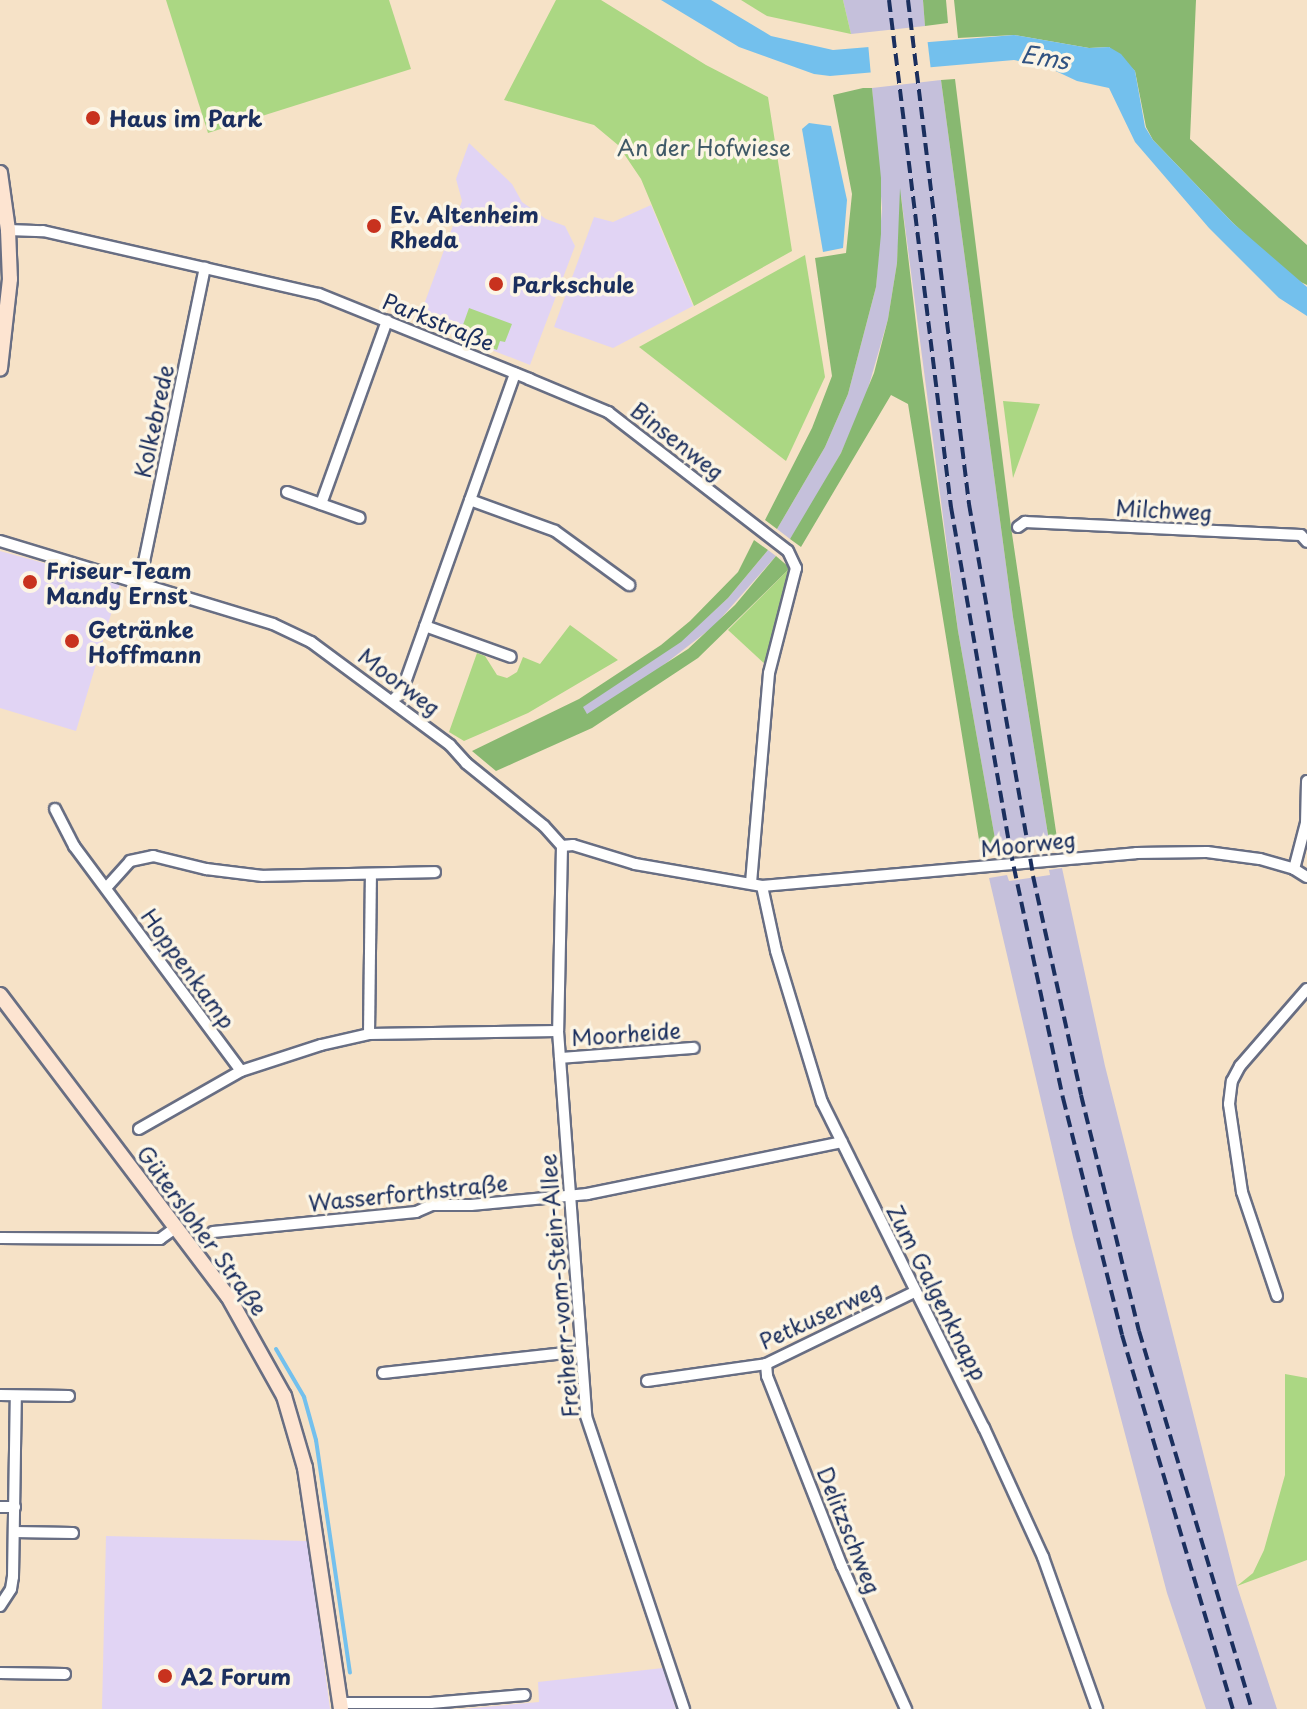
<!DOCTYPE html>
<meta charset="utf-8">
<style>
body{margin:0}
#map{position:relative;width:1307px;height:1709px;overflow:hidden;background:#f6e2c7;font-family:"Playpen Sans",sans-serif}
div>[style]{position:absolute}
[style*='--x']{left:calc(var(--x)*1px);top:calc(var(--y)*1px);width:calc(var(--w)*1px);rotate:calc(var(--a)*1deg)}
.built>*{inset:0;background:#e1d4f4}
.industrial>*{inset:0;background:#c5c0db}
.green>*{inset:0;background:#abd783}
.forest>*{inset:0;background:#88b871}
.water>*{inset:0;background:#73c0ed}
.pier>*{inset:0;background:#f6e2c7}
.stream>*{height:4px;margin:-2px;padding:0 2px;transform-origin:2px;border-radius:2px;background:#73c0ed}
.roads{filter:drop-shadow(2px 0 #686e83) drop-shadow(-2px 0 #686e83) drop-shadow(0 2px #686e83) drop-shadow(0 -2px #686e83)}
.minor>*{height:10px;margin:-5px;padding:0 5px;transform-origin:5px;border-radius:5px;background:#fff}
.secondary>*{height:14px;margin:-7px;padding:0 7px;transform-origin:7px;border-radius:7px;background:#fde4d1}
.rail>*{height:4px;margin-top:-2px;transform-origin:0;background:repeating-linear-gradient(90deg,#1b2f5e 0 12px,transparent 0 18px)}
.dots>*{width:22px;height:22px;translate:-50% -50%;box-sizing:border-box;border:4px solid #fcf5e5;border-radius:50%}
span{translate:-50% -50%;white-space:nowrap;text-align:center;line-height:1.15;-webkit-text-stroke:7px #fcf5e5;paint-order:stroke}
.poi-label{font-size:22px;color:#1b2f5e;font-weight:700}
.left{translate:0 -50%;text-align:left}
.park-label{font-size:22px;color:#3f5967}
.street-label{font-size:22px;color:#1b2f5e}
.water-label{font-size:24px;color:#315382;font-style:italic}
</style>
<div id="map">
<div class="built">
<div style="clip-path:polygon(469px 143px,512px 184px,522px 202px,546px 219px,565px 226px,575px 246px,530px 365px,418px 321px,462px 201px,456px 179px)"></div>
<div style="clip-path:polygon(651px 205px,693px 306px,613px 348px,554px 327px,594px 217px,613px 222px)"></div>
<div style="clip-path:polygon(0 551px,120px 584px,76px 731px,0 708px)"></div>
<div style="clip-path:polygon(106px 1536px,308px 1541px,330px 1709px,102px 1709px)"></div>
<div style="clip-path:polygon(663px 1668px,676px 1709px,463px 1709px,539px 1702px,538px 1682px)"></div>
</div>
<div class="industrial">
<div style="clip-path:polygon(843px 0,923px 0,925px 26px,851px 34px)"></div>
<div style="clip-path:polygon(941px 80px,1013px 617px,1049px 841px,997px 850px,958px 631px,901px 196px,897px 263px,888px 319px,865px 399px,841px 453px,801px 523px,790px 539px,777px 529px,825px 447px,848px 394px,876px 287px,882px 208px,872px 88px)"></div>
<div style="clip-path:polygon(768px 550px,776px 556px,714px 626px,639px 684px,587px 715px,582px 707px,681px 641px,728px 598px)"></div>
<div style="clip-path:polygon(1062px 868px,1105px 1066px,1237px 1586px,1277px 1709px,1206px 1709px,1167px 1593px,1073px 1237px,989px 878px,1007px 875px,1009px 881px,1050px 875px,1049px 870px)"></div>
</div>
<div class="green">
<div style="clip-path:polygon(166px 0,389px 0,411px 69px,208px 133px)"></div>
<div style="clip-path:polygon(556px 0,601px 0,706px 65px,768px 97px,792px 251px,694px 306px,641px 179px,618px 145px,594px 125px,504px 100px)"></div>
<div style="clip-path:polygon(741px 0,843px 0,851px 34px,767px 16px)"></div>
<div style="clip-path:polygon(805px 255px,825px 377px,786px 461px,639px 347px)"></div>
<div style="clip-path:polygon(469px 308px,512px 324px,505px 342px,500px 341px,497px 350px,459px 336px)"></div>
<div style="clip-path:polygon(1003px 401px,1040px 404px,1013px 478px)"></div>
<div style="clip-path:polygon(790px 568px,787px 590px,766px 665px,728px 630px)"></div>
<div style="clip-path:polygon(570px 625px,618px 660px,528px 713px,464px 741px,449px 732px,477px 653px,485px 656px,497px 675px,507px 678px,517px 672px,523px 657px,540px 664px)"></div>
<div style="clip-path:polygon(1285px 1374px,1307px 1378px,1307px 1560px,1237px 1586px,1253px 1573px,1264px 1550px,1285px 1475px)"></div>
</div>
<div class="forest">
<div style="clip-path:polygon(923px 0,946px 0,948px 23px,925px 26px)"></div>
<div style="clip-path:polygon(954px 0,1196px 0,1190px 139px,1307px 245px,1307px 285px,1292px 278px,1233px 223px,1153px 140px,1146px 127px,1135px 71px,1109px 47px,1089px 48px,1014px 35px,958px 38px)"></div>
<div style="clip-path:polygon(955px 79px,1011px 527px,1058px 845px,1050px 847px,1013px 617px,941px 80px)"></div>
<div style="clip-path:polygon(863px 88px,872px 88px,881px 178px,881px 234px,876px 287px,848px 394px,825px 447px,777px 529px,765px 520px,812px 428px,832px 376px,815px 258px,846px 253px,852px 194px,833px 95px)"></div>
<div style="clip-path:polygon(900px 188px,922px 374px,958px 631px,997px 850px,981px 852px,908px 404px,891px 395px,801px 547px,790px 539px,841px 453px,874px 373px,888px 319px,897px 263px)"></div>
<div style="clip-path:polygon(754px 540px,768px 550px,728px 598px,681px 642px,583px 707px,587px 714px,688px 649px,735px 605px,776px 556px,790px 568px,698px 658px,592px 728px,496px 771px,472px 751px,579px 699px,661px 645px,690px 621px,738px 572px)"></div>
</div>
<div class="water">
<div style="clip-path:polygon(661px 0,711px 0,771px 36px,833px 50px,1014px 35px,1089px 48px,1109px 47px,1121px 54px,1135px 71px,1145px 127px,1153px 140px,1233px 223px,1307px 287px,1307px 316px,1279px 298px,1209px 228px,1135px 142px,1109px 88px,1077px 81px,1045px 66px,1014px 60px,830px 76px,814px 74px,739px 47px)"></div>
<div style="clip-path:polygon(809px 123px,831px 126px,847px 200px,843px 248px,823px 252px,802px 129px)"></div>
</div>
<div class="pier">
<div style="clip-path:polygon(927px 37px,931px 71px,871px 76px,868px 43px)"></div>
</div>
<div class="stream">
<div style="--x:276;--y:1349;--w:56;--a:59.7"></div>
<div style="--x:304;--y:1397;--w:45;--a:74.4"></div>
<div style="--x:316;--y:1440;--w:235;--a:81.7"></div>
</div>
<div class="roads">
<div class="minor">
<div style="--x:8;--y:230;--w:35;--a:2"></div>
<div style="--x:43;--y:231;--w:283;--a:12.9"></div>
<div style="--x:319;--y:294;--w:227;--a:22"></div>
<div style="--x:529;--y:379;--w:86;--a:22.7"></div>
<div style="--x:608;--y:412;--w:227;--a:37.7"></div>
<div style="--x:788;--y:551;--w:19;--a:65"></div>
<div style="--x:796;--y:568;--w:108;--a:104.4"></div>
<div style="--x:769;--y:673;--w:209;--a:94.9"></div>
<div style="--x:287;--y:492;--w:77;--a:19.6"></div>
<div style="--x:470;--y:500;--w:90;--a:20"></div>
<div style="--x:555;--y:531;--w:92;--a:36.1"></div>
<div style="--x:321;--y:504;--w:195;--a:-70.2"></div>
<div style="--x:1018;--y:527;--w:9;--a:-36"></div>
<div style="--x:1025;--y:522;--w:276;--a:2.7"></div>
<div style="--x:1301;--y:535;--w:9;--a:49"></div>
<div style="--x:0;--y:541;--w:285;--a:16.9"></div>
<div style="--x:273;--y:624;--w:42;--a:25.3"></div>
<div style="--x:311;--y:642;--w:173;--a:36.5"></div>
<div style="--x:450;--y:745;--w:24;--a:48"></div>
<div style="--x:466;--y:763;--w:100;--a:38.9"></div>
<div style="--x:544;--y:826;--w:27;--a:48"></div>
<div style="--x:140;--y:581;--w:320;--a:-78.3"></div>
<div style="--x:425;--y:626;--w:91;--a:19.8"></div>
<div style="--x:394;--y:699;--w:11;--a:-45"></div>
<div style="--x:402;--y:691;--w:337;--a:-70.4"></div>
<div style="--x:55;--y:809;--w:42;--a:62.8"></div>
<div style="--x:74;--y:846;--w:280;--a:53.4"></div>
<div style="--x:562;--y:846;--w:185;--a:91.2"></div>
<div style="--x:558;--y:1031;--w:386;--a:85.8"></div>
<div style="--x:586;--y:1416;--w:309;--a:71.5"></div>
<div style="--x:562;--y:846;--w:11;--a:-5"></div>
<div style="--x:573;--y:845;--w:65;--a:17"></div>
<div style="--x:635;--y:864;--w:129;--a:9.8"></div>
<div style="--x:762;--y:886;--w:375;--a:-5"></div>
<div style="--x:1136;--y:853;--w:71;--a:-0.8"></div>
<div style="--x:1207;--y:852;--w:53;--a:7.5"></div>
<div style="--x:1260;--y:859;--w:35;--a:16"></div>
<div style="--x:1294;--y:869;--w:15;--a:32"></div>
<div style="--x:1294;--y:869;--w:48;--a:-75.4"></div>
<div style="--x:1306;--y:823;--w:42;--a:-88.6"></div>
<div style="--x:762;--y:886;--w:66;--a:77.8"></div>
<div style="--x:776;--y:951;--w:158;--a:73.1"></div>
<div style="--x:822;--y:1102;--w:364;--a:63.6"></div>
<div style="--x:984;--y:1428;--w:142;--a:65.4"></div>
<div style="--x:1043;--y:1557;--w:161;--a:70.4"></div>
<div style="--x:106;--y:888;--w:36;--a:-48"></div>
<div style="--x:130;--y:861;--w:24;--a:-12"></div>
<div style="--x:153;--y:856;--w:55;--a:13.8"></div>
<div style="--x:206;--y:869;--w:57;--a:7"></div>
<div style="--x:263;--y:876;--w:172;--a:-1.3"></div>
<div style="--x:369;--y:1034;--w:158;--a:-89.3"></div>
<div style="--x:560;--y:1058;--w:134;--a:-4.3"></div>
<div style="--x:139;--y:1129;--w:117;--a:-29.6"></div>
<div style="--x:241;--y:1071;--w:84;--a:-18"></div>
<div style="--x:321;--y:1045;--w:49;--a:-12.9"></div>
<div style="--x:369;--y:1034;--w:189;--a:-0.9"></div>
<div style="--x:213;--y:1232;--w:204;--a:-5.6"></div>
<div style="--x:416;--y:1212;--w:17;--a:-24"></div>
<div style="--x:432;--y:1205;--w:39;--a:0"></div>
<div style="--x:471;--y:1205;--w:117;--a:-5.4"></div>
<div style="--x:587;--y:1194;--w:260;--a:-11.5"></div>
<div style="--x:0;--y:1238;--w:160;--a:0.4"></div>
<div style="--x:160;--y:1239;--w:19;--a:-36"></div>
<div style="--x:1277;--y:1296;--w:110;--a:-108.6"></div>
<div style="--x:1242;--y:1192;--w:89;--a:-98.4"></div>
<div style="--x:1229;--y:1104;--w:23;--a:-83"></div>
<div style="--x:1232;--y:1081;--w:17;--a:-62"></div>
<div style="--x:1240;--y:1066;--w:102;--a:-49"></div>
<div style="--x:766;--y:1364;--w:12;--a:85"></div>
<div style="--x:767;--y:1376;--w:204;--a:68.5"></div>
<div style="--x:842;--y:1566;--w:157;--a:65.9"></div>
<div style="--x:383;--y:1373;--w:199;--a:-6.3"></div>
<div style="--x:647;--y:1381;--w:120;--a:-8.1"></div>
<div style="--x:766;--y:1364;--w:165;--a:-25.9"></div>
<div style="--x:0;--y:1395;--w:69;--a:0.8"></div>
<div style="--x:0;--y:1507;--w:15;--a:0"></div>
<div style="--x:14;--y:1532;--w:59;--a:1"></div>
<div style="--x:0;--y:1606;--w:20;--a:-57"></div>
<div style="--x:11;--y:1589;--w:12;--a:-81"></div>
<div style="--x:13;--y:1577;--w:181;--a:-89.1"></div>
<div style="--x:0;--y:1673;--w:65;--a:0.9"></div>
<div style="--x:340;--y:1703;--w:91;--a:0"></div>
<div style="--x:431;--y:1703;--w:94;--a:-4.9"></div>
</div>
<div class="secondary">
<div style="--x:0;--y:173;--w:58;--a:82"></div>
<div style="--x:8;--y:230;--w:49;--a:87.7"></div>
<div style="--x:10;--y:279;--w:90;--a:96.4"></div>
<div style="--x:0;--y:995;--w:378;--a:52.9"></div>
<div style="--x:228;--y:1296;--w:115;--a:60.8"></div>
<div style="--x:284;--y:1396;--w:75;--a:73.7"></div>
<div style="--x:305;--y:1468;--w:244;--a:81.5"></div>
</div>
</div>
<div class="rail">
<div style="--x:889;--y:0;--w:511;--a:83.03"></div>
<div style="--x:951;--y:507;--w:347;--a:80.2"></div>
<div style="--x:1010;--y:849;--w:255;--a:78"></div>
<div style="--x:1063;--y:1098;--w:244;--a:76"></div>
<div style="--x:1122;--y:1335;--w:390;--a:73.5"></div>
<div style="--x:908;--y:0;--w:508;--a:83.1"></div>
<div style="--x:969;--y:504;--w:377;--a:80.2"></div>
<div style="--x:1033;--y:876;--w:224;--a:77.6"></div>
<div style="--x:1081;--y:1095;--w:243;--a:76.2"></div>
<div style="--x:1139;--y:1331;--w:395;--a:73.4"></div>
</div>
<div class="dots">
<div style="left:93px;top:118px;background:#c8321e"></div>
<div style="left:374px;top:226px;background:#c8321e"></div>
<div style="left:496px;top:284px;background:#c8321e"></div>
<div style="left:30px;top:582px;background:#c8321e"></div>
<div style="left:72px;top:641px;background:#c8321e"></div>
<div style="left:165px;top:1676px;background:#c8321e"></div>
</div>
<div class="poi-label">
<span class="left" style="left:109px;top:118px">Haus im Park</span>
<span class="left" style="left:390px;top:226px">Ev. Altenheim<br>Rheda</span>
<span class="left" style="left:512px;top:284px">Parkschule</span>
<span class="left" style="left:46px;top:582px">Friseur-Team<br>Mandy Ernst</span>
<span class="left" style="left:88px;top:641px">Getränke<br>Hoffmann</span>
<span class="left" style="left:181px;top:1676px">A2 Forum</span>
</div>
<div class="park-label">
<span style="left:704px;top:147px">An der Hofwiese</span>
</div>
<div class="street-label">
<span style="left:439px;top:321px;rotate:22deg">Parkstraße</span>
<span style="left:153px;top:421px;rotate:-78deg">Kolkebrede</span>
<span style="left:678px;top:440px;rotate:38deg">Binsenweg</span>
<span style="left:1164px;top:509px;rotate:3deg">Milchweg</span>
<span style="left:400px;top:681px;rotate:37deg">Moorweg</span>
<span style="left:1028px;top:843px;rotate:-6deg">Moorweg</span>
<span style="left:189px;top:968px;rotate:54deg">Hoppenkamp</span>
<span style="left:626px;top:1033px;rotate:-4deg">Moorheide</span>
<span style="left:408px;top:1192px;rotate:-6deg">Wasserforthstraße</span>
<span style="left:203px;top:1230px;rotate:54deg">Gütersloher Straße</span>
<span style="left:558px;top:1286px;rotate:-95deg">Freiherr-vom-Stein-Allee</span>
<span style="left:938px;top:1292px;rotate:63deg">Zum Galgenknapp</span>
<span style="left:820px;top:1314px;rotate:-25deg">Petkuserweg</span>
<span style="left:850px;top:1530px;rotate:68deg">Delitzschweg</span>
</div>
<div class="water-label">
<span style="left:1045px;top:57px;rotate:9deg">Ems</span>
</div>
</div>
